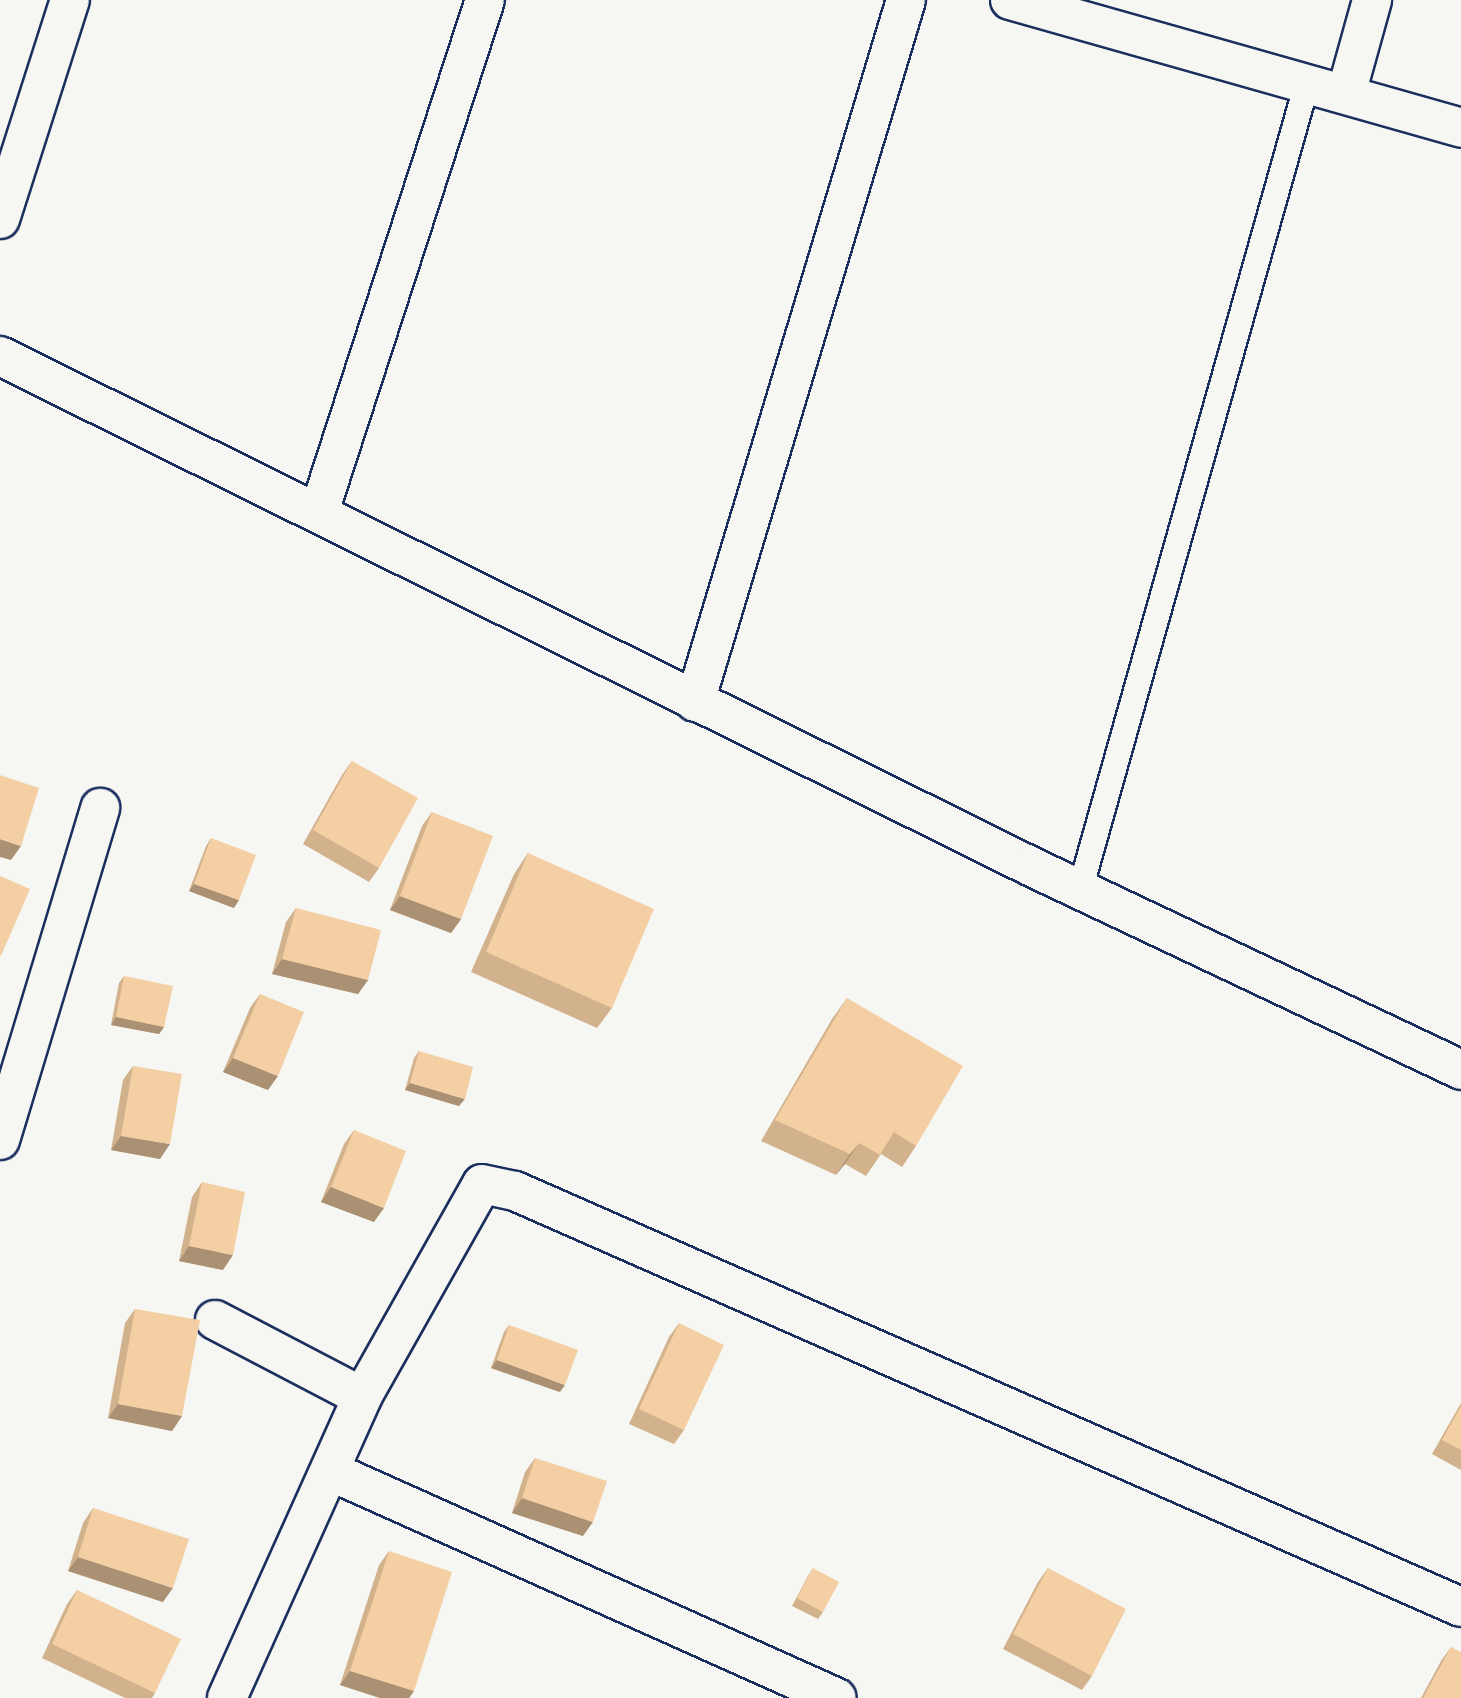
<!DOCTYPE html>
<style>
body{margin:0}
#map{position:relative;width:1461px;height:1698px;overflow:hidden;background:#f6f6f2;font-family:Itim,sans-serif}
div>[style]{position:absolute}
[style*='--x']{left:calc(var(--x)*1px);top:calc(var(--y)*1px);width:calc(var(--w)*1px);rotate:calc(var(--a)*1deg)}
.roads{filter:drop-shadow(2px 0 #1b2f5e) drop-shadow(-2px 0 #1b2f5e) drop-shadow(0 2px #1b2f5e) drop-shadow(0 -2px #1b2f5e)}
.lane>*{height:24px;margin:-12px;padding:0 12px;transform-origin:12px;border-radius:12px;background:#f6f6f2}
.street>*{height:38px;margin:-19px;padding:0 19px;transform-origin:19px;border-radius:19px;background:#f6f6f2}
.wall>*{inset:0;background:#d2b28d}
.shaded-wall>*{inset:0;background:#ab9173}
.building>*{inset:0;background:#f4cfa4}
span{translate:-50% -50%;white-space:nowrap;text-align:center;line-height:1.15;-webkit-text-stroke:5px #f6f6f2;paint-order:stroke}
</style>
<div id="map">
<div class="roads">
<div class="lane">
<div style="--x:1080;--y:890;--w:838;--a:-74.29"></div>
</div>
<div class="street">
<div style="--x:1010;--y:0;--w:469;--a:15.8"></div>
<div style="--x:1346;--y:94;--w:98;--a:-74.5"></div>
<div style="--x:0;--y:219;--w:230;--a:-72.3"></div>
<div style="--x:0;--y:356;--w:1152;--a:26.34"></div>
<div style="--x:1032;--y:867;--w:475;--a:25.3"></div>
<div style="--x:319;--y:512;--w:538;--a:-72.04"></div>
<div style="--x:695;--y:702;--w:733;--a:-73.27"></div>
<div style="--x:0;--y:1140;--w:347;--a:-73.2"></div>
<div style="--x:215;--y:1320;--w:166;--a:27.6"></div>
<div style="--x:330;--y:1471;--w:555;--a:24.12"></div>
<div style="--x:227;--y:1698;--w:330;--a:-65.8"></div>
<div style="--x:362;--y:1397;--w:244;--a:-60.6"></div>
<div style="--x:482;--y:1184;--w:34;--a:12"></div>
<div style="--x:515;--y:1191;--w:1033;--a:23.74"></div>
</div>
</div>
<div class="wall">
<div style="clip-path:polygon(352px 761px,379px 868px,369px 882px,303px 844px,342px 775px)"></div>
<div style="clip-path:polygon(432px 812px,461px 919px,451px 933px,390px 910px,422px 826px)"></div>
<div style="clip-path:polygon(211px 838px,234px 908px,189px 891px,206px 846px)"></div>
<div style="clip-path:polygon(528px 853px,612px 1008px,597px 1028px,471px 972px,514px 874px)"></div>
<div style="clip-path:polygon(296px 908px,368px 980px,358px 994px,272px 974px,286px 922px)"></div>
<div style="clip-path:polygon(124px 976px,164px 1027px,159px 1034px,111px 1025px,119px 983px)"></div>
<div style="clip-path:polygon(260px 994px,268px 1090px,223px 1072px,250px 1008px)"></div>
<div style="clip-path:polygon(847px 998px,916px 1146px,902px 1167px,881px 1154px,866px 1176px,845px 1164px,836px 1175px,761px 1141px,832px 1019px)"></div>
<div style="clip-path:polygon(419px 1051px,459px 1106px,405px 1090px,414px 1058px)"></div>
<div style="clip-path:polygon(133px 1066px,160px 1159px,111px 1150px,123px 1080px)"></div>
<div style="clip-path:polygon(354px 1130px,374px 1222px,321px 1202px,344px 1144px)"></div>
<div style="clip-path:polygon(202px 1182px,223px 1270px,179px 1261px,192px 1197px)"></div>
<div style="clip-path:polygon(135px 1309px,182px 1416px,172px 1431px,108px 1418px,125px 1323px)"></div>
<div style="clip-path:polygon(679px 1323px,684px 1430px,674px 1444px,629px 1424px,669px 1337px)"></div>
<div style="clip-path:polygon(509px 1325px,560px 1392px,491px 1368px,504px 1332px)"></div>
<div style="clip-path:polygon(1461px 1403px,1461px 1470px,1432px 1454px)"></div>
<div style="clip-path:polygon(535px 1458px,583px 1536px,512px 1513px,525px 1472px)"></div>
<div style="clip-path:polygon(93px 1508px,163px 1602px,68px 1571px,83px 1523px)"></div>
<div style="clip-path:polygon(389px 1551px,414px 1691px,409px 1698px,380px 1698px,340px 1685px,379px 1565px)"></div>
<div style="clip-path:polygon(813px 1568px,823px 1612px,818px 1619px,792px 1606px,808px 1576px)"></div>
<div style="clip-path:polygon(1048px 1568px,1092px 1676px,1082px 1690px,1003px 1649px,1038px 1582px)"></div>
<div style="clip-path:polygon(77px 1590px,155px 1693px,152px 1698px,125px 1698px,42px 1658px,67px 1604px)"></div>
<div style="clip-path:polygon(1451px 1647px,1461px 1698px,1421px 1698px,1441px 1661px)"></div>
</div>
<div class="shaded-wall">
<div style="clip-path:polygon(0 839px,21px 846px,11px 860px,0 857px)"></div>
<div style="clip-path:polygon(194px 884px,239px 900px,234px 908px,189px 891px)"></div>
<div style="clip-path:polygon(400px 896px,461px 919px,451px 933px,390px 910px)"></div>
<div style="clip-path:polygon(282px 959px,368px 980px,358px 994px,272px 974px)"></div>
<div style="clip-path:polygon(116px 1017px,164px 1027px,159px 1034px,111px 1025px)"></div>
<div style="clip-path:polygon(233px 1058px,278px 1076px,268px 1090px,223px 1072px)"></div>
<div style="clip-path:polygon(410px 1083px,465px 1099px,459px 1106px,405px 1090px)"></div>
<div style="clip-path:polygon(121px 1136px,170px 1144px,160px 1159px,111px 1150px)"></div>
<div style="clip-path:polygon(859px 1143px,845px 1164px,836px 1175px,850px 1154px)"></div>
<div style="clip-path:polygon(331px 1187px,384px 1208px,374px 1222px,321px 1202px)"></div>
<div style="clip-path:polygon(189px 1246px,233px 1255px,223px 1270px,179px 1261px)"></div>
<div style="clip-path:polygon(497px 1360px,565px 1385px,560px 1392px,491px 1368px)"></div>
<div style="clip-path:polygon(118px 1404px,182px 1416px,172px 1431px,108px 1418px)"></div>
<div style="clip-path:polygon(522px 1498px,593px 1522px,583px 1536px,512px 1513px)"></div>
<div style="clip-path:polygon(78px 1557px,173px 1588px,163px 1602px,68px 1571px)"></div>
<div style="clip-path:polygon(350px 1671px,414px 1691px,409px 1698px,380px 1698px,340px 1685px)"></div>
</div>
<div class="building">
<div style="clip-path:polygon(352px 761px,418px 798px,379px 868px,313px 830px)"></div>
<div style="clip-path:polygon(0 775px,39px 788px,21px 846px,0 839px)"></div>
<div style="clip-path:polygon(432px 812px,493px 836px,461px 919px,400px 896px)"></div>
<div style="clip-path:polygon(211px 838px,256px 855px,239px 900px,194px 884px)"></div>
<div style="clip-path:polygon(528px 853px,654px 909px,612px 1008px,486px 952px)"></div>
<div style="clip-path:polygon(0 876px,30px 889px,1px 956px,0 956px)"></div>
<div style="clip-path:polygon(296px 908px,381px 930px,368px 980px,282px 959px)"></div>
<div style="clip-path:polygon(124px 976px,173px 986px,164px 1027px,116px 1017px)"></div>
<div style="clip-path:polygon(260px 994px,304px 1012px,278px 1076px,233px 1058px)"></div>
<div style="clip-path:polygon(847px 998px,963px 1066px,916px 1146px,894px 1132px,880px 1155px,859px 1143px,850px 1154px,775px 1120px)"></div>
<div style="clip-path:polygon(419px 1051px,473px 1067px,465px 1099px,410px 1083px)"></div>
<div style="clip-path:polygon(133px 1066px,182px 1074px,170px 1144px,121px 1136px)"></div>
<div style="clip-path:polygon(354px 1130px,406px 1151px,384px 1208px,331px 1187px)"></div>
<div style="clip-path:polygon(202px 1182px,245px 1192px,233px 1255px,189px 1246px)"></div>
<div style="clip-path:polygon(135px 1309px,200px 1320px,182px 1416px,118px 1404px)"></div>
<div style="clip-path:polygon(679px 1323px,724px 1345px,684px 1430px,639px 1409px)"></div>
<div style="clip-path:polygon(509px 1325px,578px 1350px,565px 1385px,497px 1360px)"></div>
<div style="clip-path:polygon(1461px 1406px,1461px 1450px,1442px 1440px)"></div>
<div style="clip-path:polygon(535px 1458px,607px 1481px,593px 1522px,522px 1498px)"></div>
<div style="clip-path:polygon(93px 1508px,189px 1539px,173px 1588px,78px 1557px)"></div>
<div style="clip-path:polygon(389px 1551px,452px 1572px,414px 1691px,350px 1671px)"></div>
<div style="clip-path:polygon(813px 1568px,839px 1582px,823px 1612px,797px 1598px)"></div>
<div style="clip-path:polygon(1048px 1568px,1126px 1609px,1092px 1676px,1013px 1634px)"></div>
<div style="clip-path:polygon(77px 1590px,181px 1639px,155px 1693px,52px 1644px)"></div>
<div style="clip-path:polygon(1451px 1647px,1461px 1652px,1461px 1698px,1423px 1698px)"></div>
</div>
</div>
